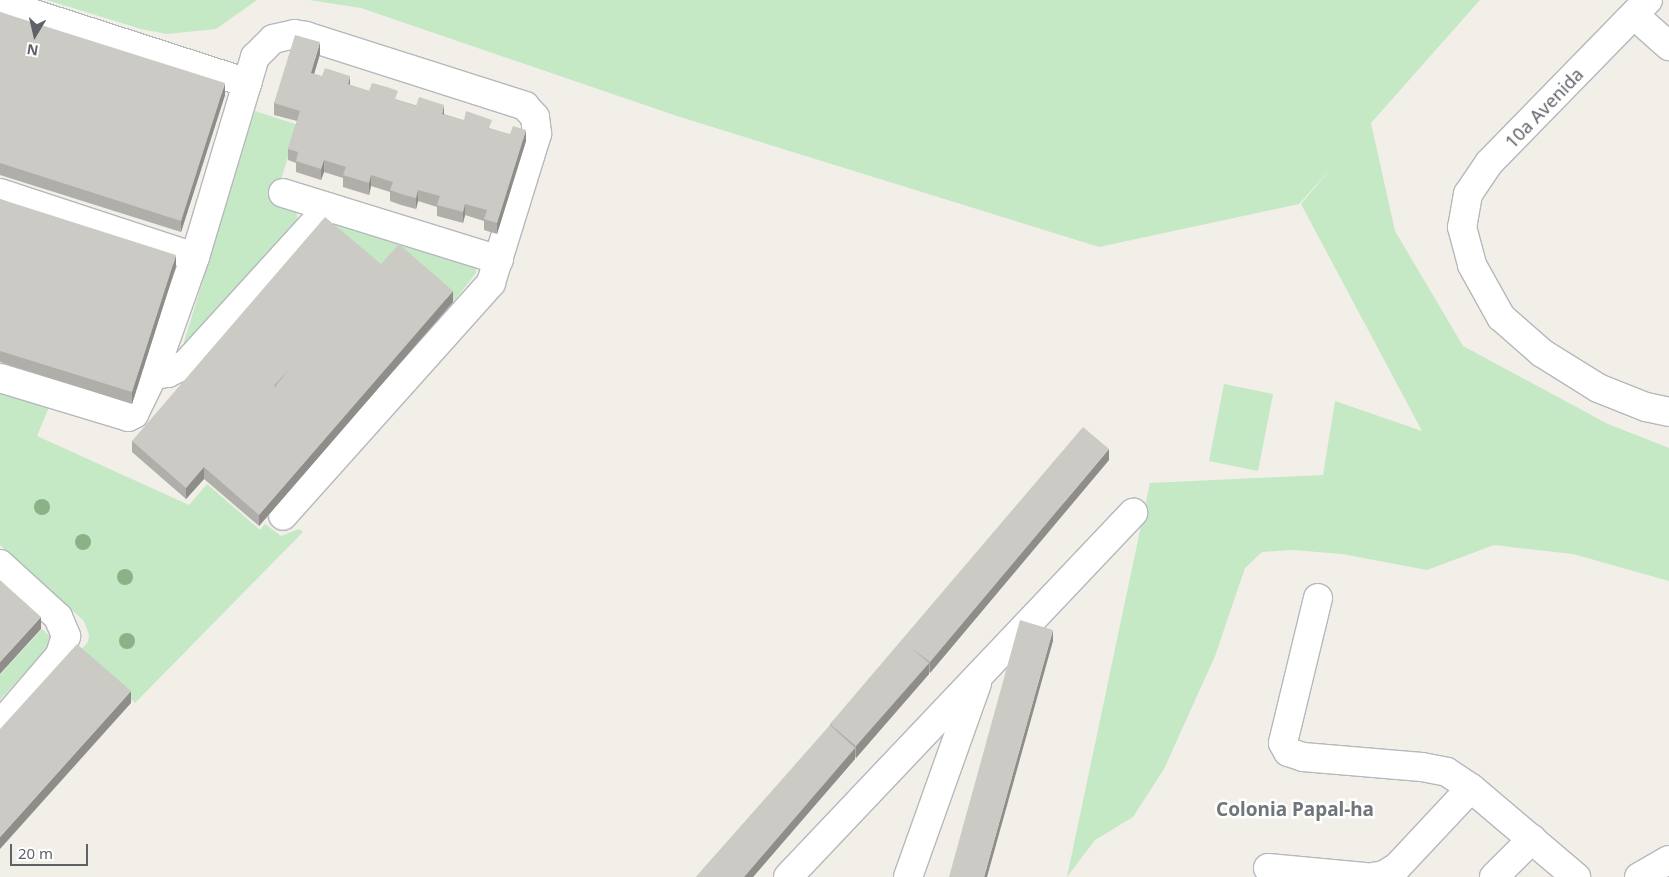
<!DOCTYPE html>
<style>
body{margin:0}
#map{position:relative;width:1669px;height:877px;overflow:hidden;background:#f1efe8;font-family:"Noto Sans",sans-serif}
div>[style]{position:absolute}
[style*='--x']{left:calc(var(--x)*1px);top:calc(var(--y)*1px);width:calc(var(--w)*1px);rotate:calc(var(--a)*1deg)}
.green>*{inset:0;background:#c5e8c5}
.roads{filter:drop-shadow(1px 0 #b5b8bc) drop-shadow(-1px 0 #b5b8bc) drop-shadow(0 1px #b5b8bc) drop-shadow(0 -1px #b5b8bc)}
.minor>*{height:28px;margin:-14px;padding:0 14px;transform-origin:14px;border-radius:14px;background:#fff}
.trees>*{width:16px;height:16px;margin:-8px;border-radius:50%;background:#89b387}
.wall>*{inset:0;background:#afaea9}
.shaded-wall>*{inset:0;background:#8f8d8a}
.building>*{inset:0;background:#cccac5}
span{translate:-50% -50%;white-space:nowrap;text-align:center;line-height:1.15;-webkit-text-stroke:5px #fff;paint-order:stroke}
.street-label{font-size:18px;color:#5f6368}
.neighbourhood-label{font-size:19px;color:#70757a;font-weight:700}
.north{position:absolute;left:10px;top:10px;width:50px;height:50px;-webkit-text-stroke:4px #fff;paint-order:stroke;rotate:189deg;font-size:14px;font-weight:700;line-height:20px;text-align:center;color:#5f6368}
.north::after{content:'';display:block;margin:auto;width:18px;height:22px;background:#5f6368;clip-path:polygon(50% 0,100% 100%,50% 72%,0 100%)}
.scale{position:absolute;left:10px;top:844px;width:78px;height:22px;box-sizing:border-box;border:2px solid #5f6368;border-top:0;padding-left:6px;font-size:15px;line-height:18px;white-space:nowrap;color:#5f6368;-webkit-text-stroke:4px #fff;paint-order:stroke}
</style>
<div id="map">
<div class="green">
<div style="clip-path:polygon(47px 0,257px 0,216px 29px,167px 34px,141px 29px)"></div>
<div style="clip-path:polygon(309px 0,1480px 0,1371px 123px,1395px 231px,1463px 346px,1608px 424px,1669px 448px,1669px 581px,1573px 554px,1494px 545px,1427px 570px,1342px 554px,1293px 550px,1262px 552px,1245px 568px,1215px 656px,1164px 769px,1133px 817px,1095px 840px,1067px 877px,1150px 483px,1323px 475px,1335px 401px,1422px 431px,1301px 204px,1334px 165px,1299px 204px,1099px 247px,677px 116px,361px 8px)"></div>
<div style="clip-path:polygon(255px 111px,298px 125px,274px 202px,296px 210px,298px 222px,185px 347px,184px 342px)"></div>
<div style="clip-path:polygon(332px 220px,476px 267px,476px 273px,454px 301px,399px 254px,380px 275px,326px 228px)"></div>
<div style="clip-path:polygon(1224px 384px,1273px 394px,1258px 471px,1209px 461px)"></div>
<div style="clip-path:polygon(0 391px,49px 407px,37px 436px,189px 505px,207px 484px,260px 530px,265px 524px,281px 536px,299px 529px,303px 532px,135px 703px,79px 652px,88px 642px,89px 635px,84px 621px,0 545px)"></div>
<div style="clip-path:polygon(42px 629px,54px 640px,0 700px,0 675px)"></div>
</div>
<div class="roads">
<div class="minor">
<div style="--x:1648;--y:0;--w:228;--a:134.3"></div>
<div style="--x:1489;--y:163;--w:37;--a:124"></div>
<div style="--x:1468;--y:194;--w:34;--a:100"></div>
<div style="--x:1462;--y:227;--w:39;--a:75"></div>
<div style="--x:1472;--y:265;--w:60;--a:60.9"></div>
<div style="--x:1501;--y:317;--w:55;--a:41.3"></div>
<div style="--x:1542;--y:353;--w:66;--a:32"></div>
<div style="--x:1598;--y:388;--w:52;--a:21.6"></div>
<div style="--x:1646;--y:407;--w:24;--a:12"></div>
<div style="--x:0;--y:3;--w:260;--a:17.9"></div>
<div style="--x:1634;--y:15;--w:47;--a:41.5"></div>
<div style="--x:0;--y:193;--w:205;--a:18.2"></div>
<div style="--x:283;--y:193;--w:226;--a:17.2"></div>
<div style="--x:153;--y:375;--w:15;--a:-8"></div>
<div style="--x:168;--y:373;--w:20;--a:-27"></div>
<div style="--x:186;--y:364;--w:212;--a:-47.7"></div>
<div style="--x:0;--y:378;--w:134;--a:16.9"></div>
<div style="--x:128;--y:417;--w:7;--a:-27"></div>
<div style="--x:134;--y:414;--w:43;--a:-64"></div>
<div style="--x:153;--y:375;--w:125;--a:-70.4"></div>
<div style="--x:195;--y:257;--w:209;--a:-73.3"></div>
<div style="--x:255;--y:57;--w:25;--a:-45"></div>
<div style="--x:273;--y:39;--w:22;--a:-13"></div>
<div style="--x:294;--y:34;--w:12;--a:9"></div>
<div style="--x:306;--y:36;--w:230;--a:17.7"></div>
<div style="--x:525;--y:106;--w:15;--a:48"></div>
<div style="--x:535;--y:117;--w:17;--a:83"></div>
<div style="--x:537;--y:134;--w:156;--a:107.2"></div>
<div style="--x:491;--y:283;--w:312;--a:131.8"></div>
<div style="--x:0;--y:564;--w:79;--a:42.4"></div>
<div style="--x:58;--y:617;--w:21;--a:67"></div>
<div style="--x:66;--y:636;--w:20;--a:108"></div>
<div style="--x:60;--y:655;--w:92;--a:130.6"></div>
<div style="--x:1318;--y:598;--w:149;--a:103.6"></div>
<div style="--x:1283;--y:743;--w:10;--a:61"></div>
<div style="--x:1288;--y:752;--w:16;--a:18"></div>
<div style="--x:1303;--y:757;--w:119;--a:4.8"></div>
<div style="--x:1422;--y:767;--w:25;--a:11"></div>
<div style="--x:1447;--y:772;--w:29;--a:34"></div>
<div style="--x:1471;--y:788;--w:138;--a:40.3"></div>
<div style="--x:1268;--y:868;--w:97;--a:5.3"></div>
<div style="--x:788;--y:877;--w:502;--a:-46.54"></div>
<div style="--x:908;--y:877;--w:206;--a:-70.4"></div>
<div style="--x:1372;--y:877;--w:12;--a:-9"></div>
<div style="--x:1384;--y:875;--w:15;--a:-32"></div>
<div style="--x:1397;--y:867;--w:108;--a:-46.9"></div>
<div style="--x:1494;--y:877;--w:54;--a:-45"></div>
<div style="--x:1639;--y:877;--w:34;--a:-30"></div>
</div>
</div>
<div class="trees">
<div style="left:42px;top:507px"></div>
<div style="left:83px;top:542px"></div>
<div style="left:125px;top:577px"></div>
<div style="left:127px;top:641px"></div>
</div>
<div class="wall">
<div style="clip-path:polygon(0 12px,225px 95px,181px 232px,0 175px)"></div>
<div style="clip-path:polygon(320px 54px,314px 74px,492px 129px,526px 141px,497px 234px,484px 230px,484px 221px,465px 215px,463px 223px,437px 216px,437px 207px,418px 201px,416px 209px,401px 205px,390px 201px,390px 192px,371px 186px,369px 195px,343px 187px,343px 178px,324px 172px,321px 180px,296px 172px,296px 163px,288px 160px,288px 149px,297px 121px,274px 115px,274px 103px)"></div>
<div style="clip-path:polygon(0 199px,176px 266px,132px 404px,0 362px)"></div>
<div style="clip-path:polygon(381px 264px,453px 302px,259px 526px,204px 479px,186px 499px,132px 452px,132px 441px)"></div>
<div style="clip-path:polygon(1109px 460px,930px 673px,929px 672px,929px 674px,856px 758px,855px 757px,855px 759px,753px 877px,696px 877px,830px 726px,830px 724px)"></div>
</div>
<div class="shaded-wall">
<div style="clip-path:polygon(320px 42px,320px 54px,311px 84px,311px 73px)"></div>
<div style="clip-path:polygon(350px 76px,350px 87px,348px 84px)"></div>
<div style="clip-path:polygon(225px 83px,225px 95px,181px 232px,181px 221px)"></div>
<div style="clip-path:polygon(444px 105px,444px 116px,442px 114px)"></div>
<div style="clip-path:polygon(526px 130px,526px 141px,497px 234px,497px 223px)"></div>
<div style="clip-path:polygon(324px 160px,324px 172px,321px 180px,321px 169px)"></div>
<div style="clip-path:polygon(371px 175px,371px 186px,369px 195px,369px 183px)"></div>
<div style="clip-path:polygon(418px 190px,418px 201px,416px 209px,416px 198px)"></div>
<div style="clip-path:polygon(465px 204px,465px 215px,463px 223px,463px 212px)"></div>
<div style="clip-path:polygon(176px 255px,176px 266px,132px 404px,132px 392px)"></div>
<div style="clip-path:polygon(453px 291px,453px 302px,259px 526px,259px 515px)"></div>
<div style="clip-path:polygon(1109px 449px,1109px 460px,930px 673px,930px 662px)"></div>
<div style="clip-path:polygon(204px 467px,204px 479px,186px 499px,186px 488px)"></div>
<div style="clip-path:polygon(41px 617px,41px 629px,0 674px,0 662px)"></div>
<div style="clip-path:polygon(1053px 630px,1053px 641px,987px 877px,984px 877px)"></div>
<div style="clip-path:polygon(929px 663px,929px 674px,856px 758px,856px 746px)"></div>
<div style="clip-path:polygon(131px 691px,131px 703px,0 849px,0 837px)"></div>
<div style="clip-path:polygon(855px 748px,855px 759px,753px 877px,744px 877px)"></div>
</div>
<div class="building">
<div style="clip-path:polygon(0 12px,225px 83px,181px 221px,0 163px)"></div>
<div style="clip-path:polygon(295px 35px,320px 42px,311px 73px,322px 76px,325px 68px,350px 76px,348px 84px,369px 91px,372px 83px,387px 87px,398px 91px,395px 99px,416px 106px,419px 97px,444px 105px,442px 114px,464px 120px,466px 111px,492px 120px,489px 128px,510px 134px,513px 126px,526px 130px,497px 223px,484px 219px,487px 210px,465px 204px,463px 212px,437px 205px,440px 196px,418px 190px,416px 198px,401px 194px,390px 190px,393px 182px,371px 175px,369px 183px,343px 175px,346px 167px,324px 160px,321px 169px,296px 161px,298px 152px,288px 149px,300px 111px,274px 103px)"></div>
<div style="clip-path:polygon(0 199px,176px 255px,132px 392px,0 351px)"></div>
<div style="clip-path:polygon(evenodd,325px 217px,381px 264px,399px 244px,453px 291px,259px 515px,204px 467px,186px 488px,132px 441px,325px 217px,289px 369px,275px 387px,274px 386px,289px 369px)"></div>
<div style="clip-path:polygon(1083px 427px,1109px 449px,930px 662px,910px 647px,929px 663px,856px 746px,830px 724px)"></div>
<div style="clip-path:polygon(0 580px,41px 617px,0 662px)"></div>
<div style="clip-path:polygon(1020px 620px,1053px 630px,984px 877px,949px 877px)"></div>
<div style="clip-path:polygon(77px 644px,131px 691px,0 837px,0 729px)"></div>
<div style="clip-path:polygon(830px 725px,855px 748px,744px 877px,696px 877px)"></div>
</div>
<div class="street-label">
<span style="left:1544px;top:108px;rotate:-46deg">10a Avenida</span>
</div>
<div class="neighbourhood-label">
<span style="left:1295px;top:810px">Colonia Papal-ha</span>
</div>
<div class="north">N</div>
<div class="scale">20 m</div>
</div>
